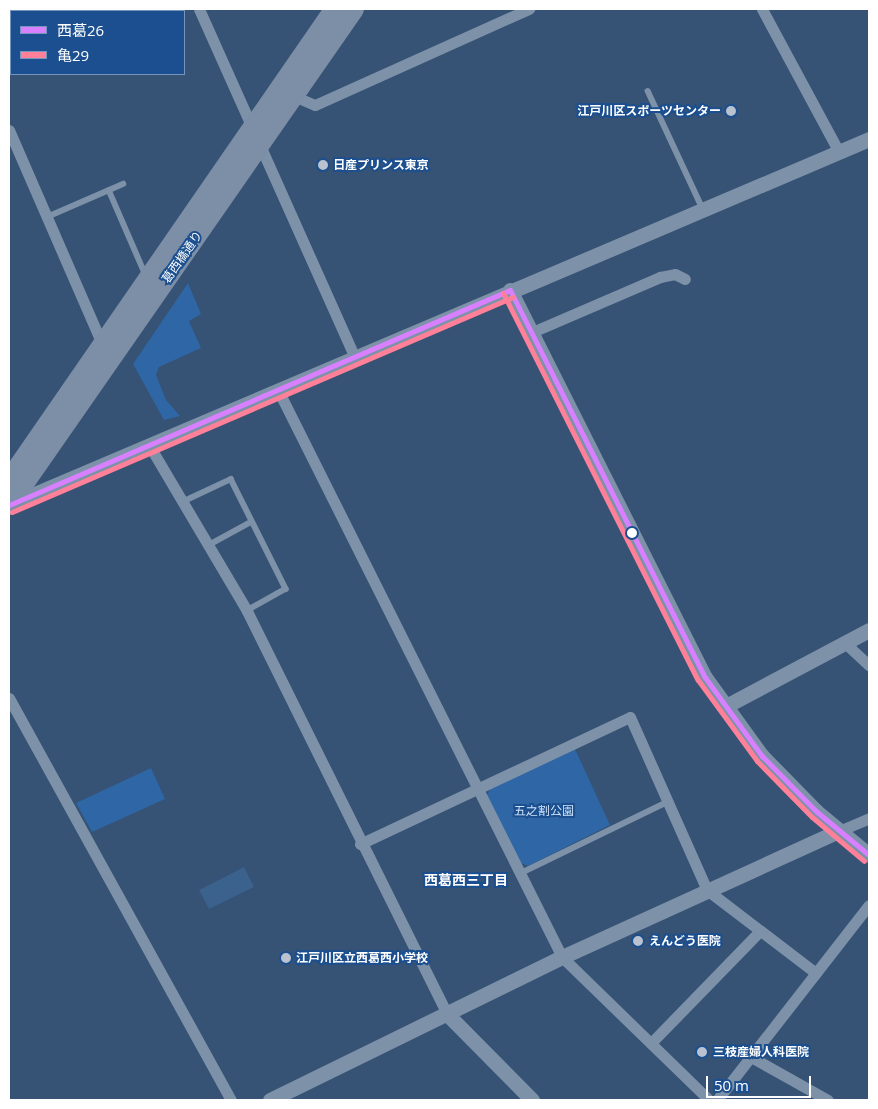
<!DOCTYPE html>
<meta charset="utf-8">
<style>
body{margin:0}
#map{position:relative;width:878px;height:1109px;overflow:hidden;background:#365274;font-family:"Open Sans","Noto Sans JP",sans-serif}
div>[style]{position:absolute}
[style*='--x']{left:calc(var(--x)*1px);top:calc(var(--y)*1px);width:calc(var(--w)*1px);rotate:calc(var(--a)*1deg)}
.green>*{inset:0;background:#2f66a5}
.water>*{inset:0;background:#3b618d}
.service>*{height:5.5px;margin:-2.75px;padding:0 2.75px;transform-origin:2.75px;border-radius:2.75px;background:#7d92a8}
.minor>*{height:11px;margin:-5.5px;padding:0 5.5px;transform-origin:5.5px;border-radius:5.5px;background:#7d92a8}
.tertiary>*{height:15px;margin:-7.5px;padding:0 7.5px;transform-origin:7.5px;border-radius:7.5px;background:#7d92a8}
.primary>*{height:19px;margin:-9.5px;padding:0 9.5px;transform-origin:9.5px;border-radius:9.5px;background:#7d8ea7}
.bus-1>*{height:5px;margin:-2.5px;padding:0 2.5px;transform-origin:2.5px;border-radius:2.5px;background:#d880ff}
.bus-2>*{height:5px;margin:-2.5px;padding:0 2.5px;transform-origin:2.5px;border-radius:2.5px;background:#ff8098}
.dots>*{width:14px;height:14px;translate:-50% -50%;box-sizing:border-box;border:2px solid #1b4f8f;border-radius:50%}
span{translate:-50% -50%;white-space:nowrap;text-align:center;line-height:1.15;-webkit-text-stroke:4px #1b4f8f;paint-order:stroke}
.poi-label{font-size:12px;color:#fff;font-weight:700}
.right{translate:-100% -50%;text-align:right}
.left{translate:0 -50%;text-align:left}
.street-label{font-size:12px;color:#fff}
.park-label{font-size:12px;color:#cfe3fa}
.neighbourhood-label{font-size:14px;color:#fff;font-weight:700}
.frame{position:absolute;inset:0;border:10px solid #fff;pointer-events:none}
.legend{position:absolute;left:10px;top:10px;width:175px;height:65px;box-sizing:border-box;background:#1b4f8f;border:1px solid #7695bc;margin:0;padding:6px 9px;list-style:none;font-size:15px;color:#fff}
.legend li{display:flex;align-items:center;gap:10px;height:25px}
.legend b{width:25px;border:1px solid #7695bc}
.scale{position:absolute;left:706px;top:1076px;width:105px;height:22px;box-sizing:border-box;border:2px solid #fff;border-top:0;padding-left:6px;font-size:15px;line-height:18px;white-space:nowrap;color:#fff;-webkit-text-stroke:4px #1b4f8f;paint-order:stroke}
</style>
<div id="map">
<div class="green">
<div style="clip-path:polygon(188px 283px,201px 314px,189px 321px,201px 348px,159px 367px,156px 375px,166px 400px,180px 416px,164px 420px,133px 364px)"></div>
<div style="clip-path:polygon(575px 749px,610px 825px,528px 866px,521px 863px,487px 796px,490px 788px)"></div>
<div style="clip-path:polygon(151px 768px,165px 799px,92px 832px,76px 803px)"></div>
</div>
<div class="water">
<div style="clip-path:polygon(244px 867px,254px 887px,209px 909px,199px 890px)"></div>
</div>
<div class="service">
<div style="--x:648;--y:91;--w:130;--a:65"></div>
<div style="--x:109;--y:190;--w:90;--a:66.6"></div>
<div style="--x:47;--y:217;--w:83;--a:-23.5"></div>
<div style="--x:182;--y:502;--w:54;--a:-25.1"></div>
<div style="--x:231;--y:479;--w:123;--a:63.4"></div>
<div style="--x:286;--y:589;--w:45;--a:150.6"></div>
<div style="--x:209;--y:545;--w:48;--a:-28.7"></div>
<div style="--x:521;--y:873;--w:165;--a:-25.9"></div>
</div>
<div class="minor">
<div style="--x:199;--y:9;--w:379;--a:65.9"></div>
<div style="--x:762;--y:9;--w:162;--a:61.7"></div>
<div style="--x:289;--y:94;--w:28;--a:23"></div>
<div style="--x:315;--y:105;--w:235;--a:-24.2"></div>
<div style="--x:9;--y:130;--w:231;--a:66.5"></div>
<div style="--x:530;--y:333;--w:142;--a:-23.3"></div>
<div style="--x:660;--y:277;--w:15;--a:-11"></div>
<div style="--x:675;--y:274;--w:11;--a:27"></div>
<div style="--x:278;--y:390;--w:634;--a:63.39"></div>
<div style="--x:562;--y:957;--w:205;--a:44.2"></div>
<div style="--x:149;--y:445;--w:193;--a:59.4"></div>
<div style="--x:247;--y:611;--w:450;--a:63.6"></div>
<div style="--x:845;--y:643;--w:33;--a:43"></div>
<div style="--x:9;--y:698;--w:459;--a:61.1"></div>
<div style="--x:839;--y:831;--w:33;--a:-23"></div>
<div style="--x:360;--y:844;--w:298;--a:-25.2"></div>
<div style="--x:630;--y:717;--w:189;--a:66"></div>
<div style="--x:707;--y:890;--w:137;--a:37.3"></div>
<div style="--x:651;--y:1043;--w:156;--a:-45.8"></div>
<div style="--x:751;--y:1057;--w:88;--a:29.2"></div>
<div style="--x:717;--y:1100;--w:247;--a:-52.1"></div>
</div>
<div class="tertiary">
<div style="--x:510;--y:290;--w:432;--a:63.3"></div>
<div style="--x:704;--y:676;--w:99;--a:54.1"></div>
<div style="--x:762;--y:756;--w:78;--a:45.5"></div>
<div style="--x:817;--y:812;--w:67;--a:39.6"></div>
<div style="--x:9;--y:505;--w:935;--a:-23.05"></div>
<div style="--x:724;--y:707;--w:164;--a:-28"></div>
<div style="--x:447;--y:1014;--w:121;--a:45.3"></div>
<div style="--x:270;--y:1100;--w:325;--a:-26.1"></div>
<div style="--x:562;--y:957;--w:304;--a:-24.5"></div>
</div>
<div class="primary">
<div style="--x:9;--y:478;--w:570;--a:-55.36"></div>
<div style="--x:9;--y:505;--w:604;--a:-55.18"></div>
</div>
<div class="bus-1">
<div style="--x:510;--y:290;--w:432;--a:63.3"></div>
<div style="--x:704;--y:676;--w:99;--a:54.1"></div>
<div style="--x:762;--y:756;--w:78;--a:45.5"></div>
<div style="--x:817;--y:812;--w:67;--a:39.6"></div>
<div style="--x:9;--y:505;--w:545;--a:-23.23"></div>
</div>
<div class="bus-2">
<div style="--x:503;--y:293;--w:433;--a:63.3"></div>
<div style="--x:698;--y:680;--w:100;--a:53.9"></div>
<div style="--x:757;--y:761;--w:78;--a:45.5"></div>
<div style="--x:812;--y:817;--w:68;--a:40.2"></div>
<div style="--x:12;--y:512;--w:545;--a:-23.23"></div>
</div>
<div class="dots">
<div style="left:731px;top:111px;background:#b9c2ce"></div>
<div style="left:323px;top:165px;background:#b9c2ce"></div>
<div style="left:632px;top:533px;background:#fff"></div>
<div style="left:638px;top:941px;background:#b9c2ce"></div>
<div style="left:286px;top:958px;background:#b9c2ce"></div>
<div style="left:702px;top:1052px;background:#b9c2ce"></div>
</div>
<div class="poi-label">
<span class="right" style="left:721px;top:111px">江戸川区スポーツセンター</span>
<span class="left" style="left:333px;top:165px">日産プリンス東京</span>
<span class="left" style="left:649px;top:941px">えんどう医院</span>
<span class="left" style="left:296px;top:958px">江戸川区立西葛西小学校</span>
<span class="left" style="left:713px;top:1052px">三枝産婦人科医院</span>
</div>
<div class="street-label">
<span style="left:182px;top:257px;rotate:-55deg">葛西橋通り</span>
</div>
<div class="park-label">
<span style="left:544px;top:811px">五之割公園</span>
</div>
<div class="neighbourhood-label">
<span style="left:466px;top:880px">西葛西三丁目</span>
</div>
<div class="frame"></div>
<ul class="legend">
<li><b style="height:6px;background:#d880ff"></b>西葛26</li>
<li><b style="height:6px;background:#ff8098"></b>亀29</li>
</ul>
<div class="scale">50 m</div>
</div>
